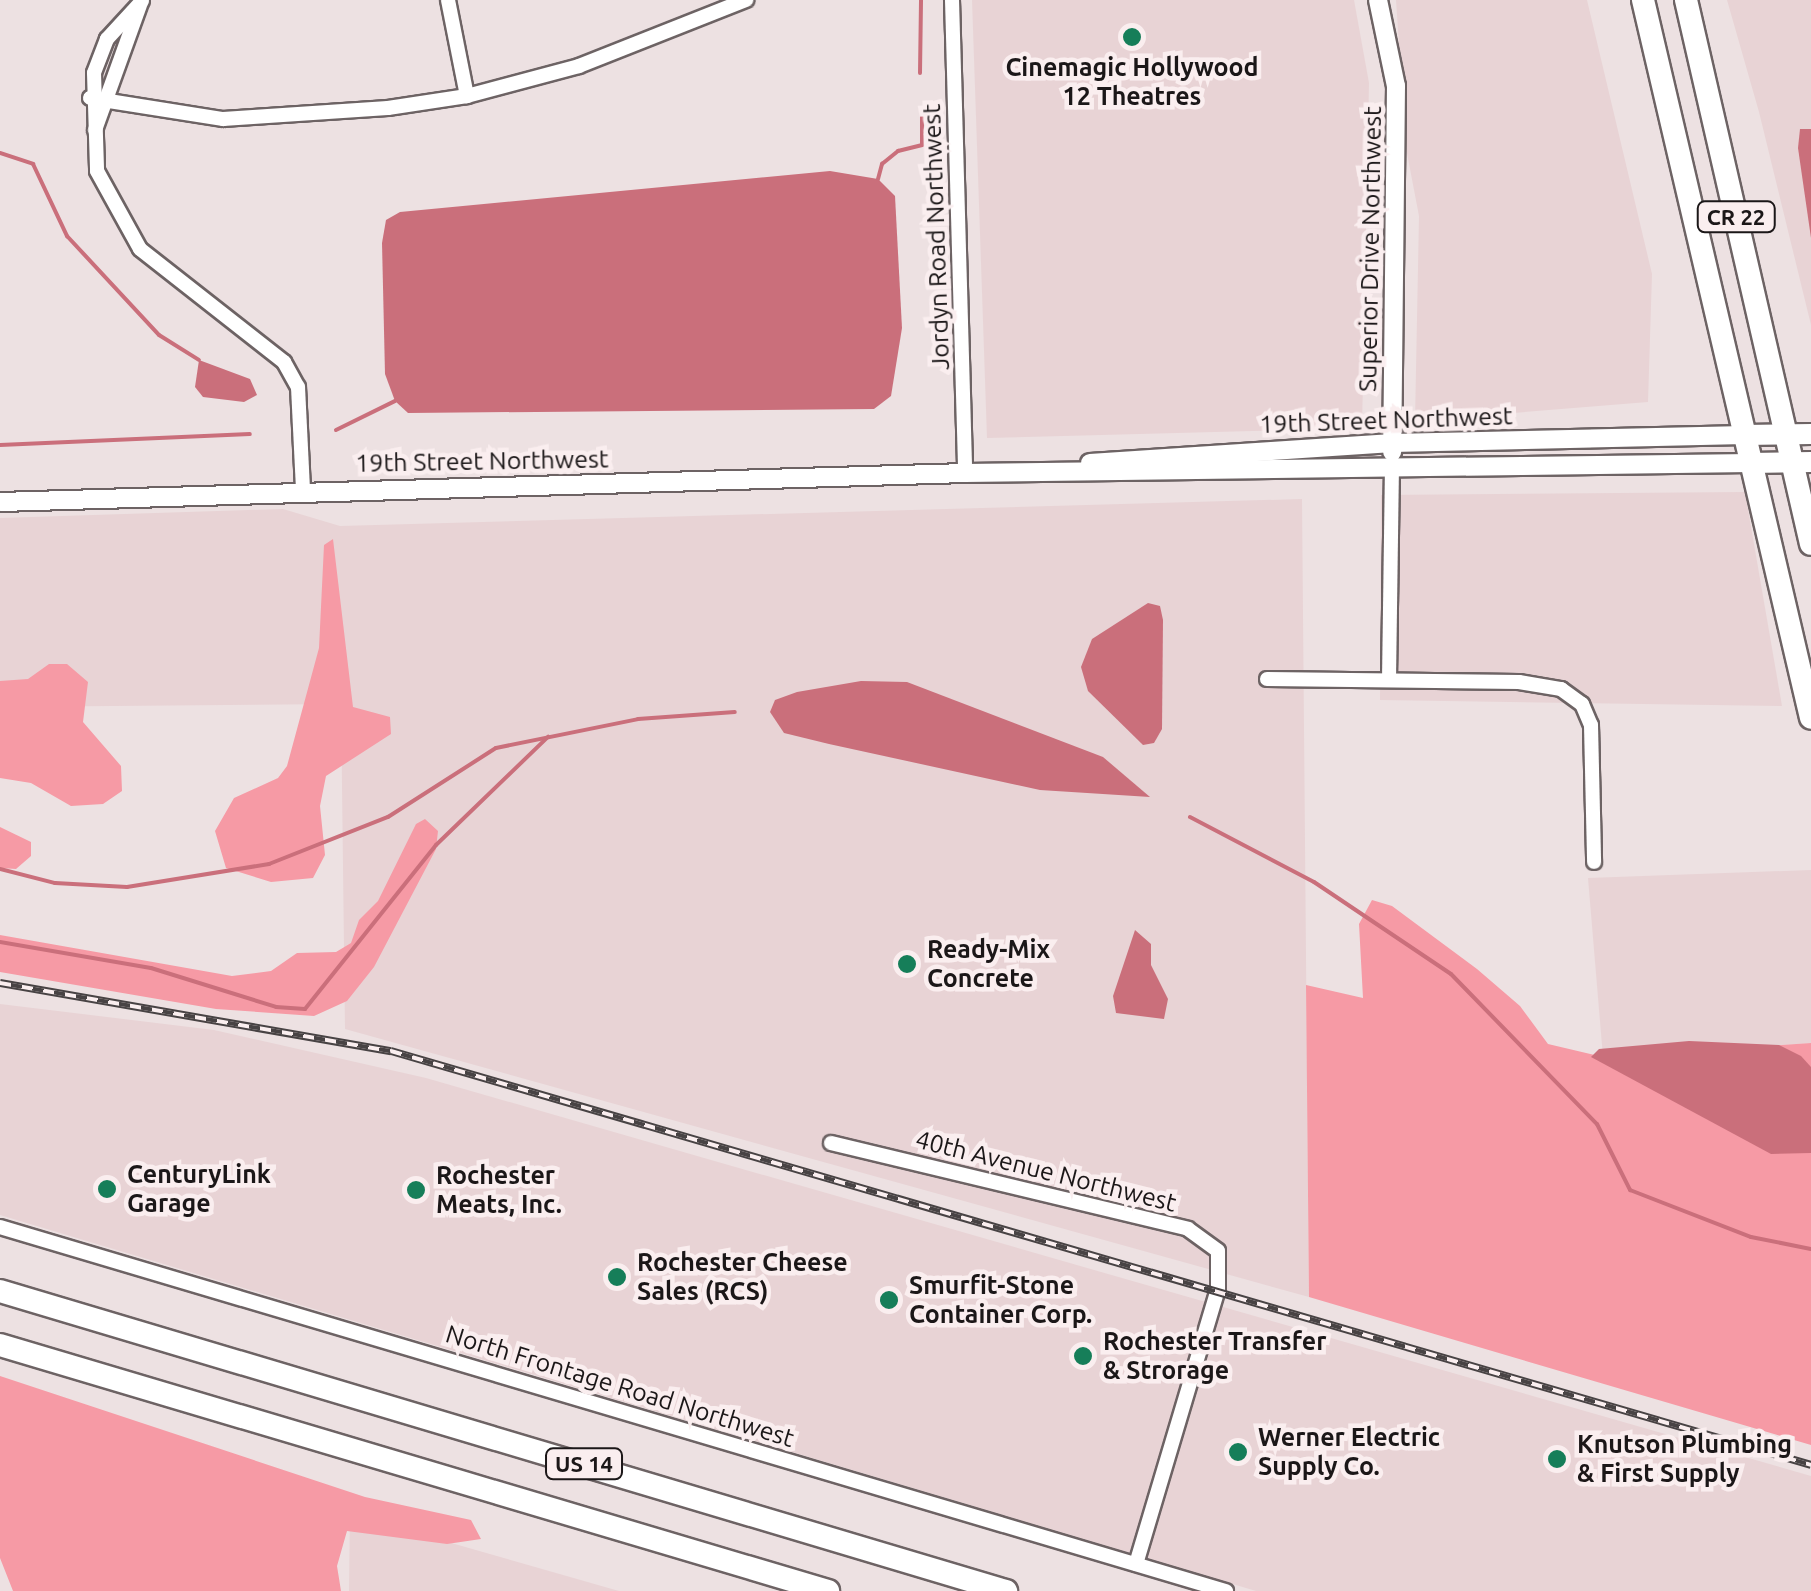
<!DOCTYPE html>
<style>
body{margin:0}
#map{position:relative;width:1811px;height:1591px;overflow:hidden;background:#ede1e2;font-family:Ubuntu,sans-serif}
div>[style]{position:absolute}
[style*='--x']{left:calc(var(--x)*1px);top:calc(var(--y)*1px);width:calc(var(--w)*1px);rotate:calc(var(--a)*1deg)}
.built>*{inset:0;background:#e8d3d5}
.green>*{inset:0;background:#f69aa5}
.water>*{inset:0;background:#ca6f7b}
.stream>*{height:4px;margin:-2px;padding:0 2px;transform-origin:2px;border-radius:2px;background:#ca6f7b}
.roads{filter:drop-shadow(2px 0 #6d6364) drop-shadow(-2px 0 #6d6364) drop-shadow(0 2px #6d6364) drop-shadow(0 -2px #6d6364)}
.minor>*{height:14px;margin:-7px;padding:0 7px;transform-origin:7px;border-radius:7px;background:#fff}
.tertiary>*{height:18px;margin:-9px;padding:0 9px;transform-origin:9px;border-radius:9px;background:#fff}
.secondary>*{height:20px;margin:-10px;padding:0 10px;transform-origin:10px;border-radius:10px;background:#fff}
.primary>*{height:22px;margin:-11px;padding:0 11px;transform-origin:11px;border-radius:11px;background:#fff}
.trunk>*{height:22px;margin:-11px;padding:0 11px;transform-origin:11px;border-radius:11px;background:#fff}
.rail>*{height:8px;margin-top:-4px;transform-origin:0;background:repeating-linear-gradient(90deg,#faeeef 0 11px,#484344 0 22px);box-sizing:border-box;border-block:2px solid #484344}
.dots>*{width:28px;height:28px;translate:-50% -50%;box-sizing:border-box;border:5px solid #faeeef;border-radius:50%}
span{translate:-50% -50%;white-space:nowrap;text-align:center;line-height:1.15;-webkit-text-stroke:9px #faeeef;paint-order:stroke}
.shield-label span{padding:2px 8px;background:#faeeef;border:2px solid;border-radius:8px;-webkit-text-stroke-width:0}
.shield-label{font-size:22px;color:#1b1718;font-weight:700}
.poi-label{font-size:25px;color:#1b1718;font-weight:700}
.left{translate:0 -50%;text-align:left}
.street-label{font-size:25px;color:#1b1718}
</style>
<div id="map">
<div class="built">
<div style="clip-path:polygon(972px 0,1354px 0,1369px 83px,1362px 428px,987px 438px)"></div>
<div style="clip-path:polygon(1396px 0,1587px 0,1652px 274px,1648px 402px,1415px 421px,1419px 216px,1406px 148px)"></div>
<div style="clip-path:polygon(1727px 0,1811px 0,1811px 325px,1759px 112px)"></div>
<div style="clip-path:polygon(1745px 492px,1782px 706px,1380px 700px,1381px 495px)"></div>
<div style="clip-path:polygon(1302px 499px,1309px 1297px,345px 1029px,341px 704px,0 707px,0 518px,283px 509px,340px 526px)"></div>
<div style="clip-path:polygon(1811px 870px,1811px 1043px,1603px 1057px,1588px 878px)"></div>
<div style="clip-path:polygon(0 1004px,214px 1030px,426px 1078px,1811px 1476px,1811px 1591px,1256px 1591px,0 1215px)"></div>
<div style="clip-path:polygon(350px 1514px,619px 1591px,349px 1591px)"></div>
</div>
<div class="green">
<div style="clip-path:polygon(333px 539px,353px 707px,390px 717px,391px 734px,326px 776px,320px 806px,325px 855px,313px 878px,271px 882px,226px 868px,215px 831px,234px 798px,278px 778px,287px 766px,319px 648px,324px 545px)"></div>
<div style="clip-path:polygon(49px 664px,67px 664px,88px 682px,83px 722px,121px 766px,122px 791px,103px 804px,71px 806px,31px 783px,0 778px,0 681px,28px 679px)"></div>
<div style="clip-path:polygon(425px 819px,438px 831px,436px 849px,374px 967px,347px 1001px,314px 1016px,216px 1009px,0 972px,0 935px,232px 976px,271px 971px,297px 953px,336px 952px,351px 943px,359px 920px,378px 901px,416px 824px)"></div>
<div style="clip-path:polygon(0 827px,31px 842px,31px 856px,16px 869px,0 868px)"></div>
<div style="clip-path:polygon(1372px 900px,1392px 906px,1477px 969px,1520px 1006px,1548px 1044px,1603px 1057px,1811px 1043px,1811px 1445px,1309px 1297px,1306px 985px,1363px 998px,1359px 924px)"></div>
<div style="clip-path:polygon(0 1376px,365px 1497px,471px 1520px,481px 1539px,447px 1544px,347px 1531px,337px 1566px,341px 1591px,13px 1591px,0 1558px)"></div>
</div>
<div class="water">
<div style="clip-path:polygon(1800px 129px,1811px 129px,1811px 238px,1798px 148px)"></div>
<div style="clip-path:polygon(830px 171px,878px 179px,895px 196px,902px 328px,891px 396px,874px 409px,408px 413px,395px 401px,385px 374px,382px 243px,386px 220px,400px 212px)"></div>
<div style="clip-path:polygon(199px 360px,250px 379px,257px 395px,244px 402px,203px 397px,195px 387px)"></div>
<div style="clip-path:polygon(1148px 603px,1160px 606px,1163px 620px,1162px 729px,1154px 743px,1143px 745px,1088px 691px,1081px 667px,1092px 639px)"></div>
<div style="clip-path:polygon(861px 681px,907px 682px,1103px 757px,1150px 797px,1040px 790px,829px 744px,784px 733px,770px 712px,775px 700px,797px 692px)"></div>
<div style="clip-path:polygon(1135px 930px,1151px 944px,1151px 965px,1168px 999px,1164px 1019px,1116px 1013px,1113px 996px)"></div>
<div style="clip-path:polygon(1689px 1041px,1779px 1045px,1801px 1056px,1811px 1067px,1811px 1153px,1771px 1154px,1591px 1057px,1599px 1049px)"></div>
</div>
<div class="stream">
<div style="--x:920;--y:73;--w:73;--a:-89.2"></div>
<div style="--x:0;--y:153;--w:35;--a:18"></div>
<div style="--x:33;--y:164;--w:80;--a:64.7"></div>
<div style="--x:67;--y:236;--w:135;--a:47.1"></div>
<div style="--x:159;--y:335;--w:47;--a:32"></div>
<div style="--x:878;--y:179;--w:16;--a:-75"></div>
<div style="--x:882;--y:164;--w:21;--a:-39"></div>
<div style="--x:898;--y:151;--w:25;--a:-14"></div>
<div style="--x:922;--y:145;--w:28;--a:-90"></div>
<div style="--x:336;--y:430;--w:66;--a:-26.2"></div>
<div style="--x:0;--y:445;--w:250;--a:-2.5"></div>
<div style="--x:1190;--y:817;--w:140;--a:27.7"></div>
<div style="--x:1314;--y:882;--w:165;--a:33.9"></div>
<div style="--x:1451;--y:974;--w:209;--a:45.8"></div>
<div style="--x:1597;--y:1124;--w:74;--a:63.4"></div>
<div style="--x:1630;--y:1190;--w:130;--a:21.2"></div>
<div style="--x:1751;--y:1237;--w:61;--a:11.3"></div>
<div style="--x:0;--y:869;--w:57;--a:14.3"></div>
<div style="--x:55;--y:883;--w:72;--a:3.2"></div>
<div style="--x:127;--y:887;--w:144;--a:-9.2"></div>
<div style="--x:269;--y:864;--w:128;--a:-21.6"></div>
<div style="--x:388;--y:817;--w:128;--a:-32.6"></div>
<div style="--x:496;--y:748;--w:145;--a:-11.5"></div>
<div style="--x:638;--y:719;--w:97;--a:-4.1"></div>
<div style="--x:0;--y:942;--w:153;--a:9.8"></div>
<div style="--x:151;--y:968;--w:131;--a:17.3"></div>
<div style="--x:276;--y:1007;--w:29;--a:4"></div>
<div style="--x:305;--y:1009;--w:210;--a:-51.4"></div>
<div style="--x:436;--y:845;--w:156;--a:-44"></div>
</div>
<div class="roads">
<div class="minor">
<div style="--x:448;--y:0;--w:98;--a:78.8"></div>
<div style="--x:952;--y:0;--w:473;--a:88.4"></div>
<div style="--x:142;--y:1;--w:52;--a:132.6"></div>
<div style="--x:107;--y:39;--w:36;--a:111"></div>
<div style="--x:94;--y:73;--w:98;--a:88.2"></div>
<div style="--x:97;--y:171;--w:89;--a:61.1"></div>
<div style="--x:140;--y:249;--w:183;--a:38.1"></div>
<div style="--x:284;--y:362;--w:29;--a:61"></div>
<div style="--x:298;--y:387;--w:103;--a:87.2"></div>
<div style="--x:90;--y:98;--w:135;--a:9"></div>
<div style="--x:223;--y:119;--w:165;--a:-3.8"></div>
<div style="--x:388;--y:108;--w:80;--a:-8.6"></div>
<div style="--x:467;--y:96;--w:116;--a:-15"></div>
<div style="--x:579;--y:66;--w:180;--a:-21.6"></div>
<div style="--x:95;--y:130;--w:133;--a:-70.2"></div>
<div style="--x:1267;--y:679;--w:252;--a:0.7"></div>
<div style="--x:1519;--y:682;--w:43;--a:9.5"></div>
<div style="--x:1561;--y:689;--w:26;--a:36"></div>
<div style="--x:1582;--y:704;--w:23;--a:67"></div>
<div style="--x:1591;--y:725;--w:137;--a:88.7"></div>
<div style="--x:1389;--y:680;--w:210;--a:-89.2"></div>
<div style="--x:831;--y:1143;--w:367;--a:13.5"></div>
<div style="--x:1188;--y:1229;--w:37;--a:36"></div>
<div style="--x:1218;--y:1251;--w:38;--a:90"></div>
<div style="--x:1218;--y:1289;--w:287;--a:106.6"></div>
<div style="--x:0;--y:1227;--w:1279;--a:16.54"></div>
</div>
<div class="tertiary">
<div style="--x:1378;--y:0;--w:88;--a:78.2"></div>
<div style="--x:1396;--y:86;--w:366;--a:90.6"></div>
<div style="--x:1090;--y:463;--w:303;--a:-3.8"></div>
<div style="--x:1392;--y:443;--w:353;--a:-1.3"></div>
<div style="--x:0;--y:502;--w:965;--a:-1.72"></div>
<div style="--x:965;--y:473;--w:786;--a:-0.73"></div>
</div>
<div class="secondary">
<div style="--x:1745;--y:435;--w:66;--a:-0.9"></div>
<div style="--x:1751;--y:463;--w:60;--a:-1"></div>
</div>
<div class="primary">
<div style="--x:1643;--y:0;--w:737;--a:76.83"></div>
<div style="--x:1686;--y:0;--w:558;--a:77.06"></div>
</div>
<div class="trunk">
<div style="--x:0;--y:1291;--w:1050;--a:16.61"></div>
<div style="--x:0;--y:1345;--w:864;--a:16.55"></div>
</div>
</div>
<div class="rail">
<div style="--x:0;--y:983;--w:397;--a:9.9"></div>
<div style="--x:391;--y:1051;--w:1479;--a:16.25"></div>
</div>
<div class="dots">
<div style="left:1132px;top:37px;background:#167e59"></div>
<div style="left:907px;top:964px;background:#167e59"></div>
<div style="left:107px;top:1189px;background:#167e59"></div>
<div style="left:416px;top:1190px;background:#167e59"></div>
<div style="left:617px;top:1277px;background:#167e59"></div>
<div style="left:889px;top:1300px;background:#167e59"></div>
<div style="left:1083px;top:1356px;background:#167e59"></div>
<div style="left:1238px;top:1452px;background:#167e59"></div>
<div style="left:1557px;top:1459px;background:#167e59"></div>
</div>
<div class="shield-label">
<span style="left:1736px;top:217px">CR 22</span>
<span style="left:584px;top:1464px">US 14</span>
</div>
<div class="poi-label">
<span style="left:1132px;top:82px">Cinemagic Hollywood<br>12 Theatres</span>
<span class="left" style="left:927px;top:964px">Ready-Mix<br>Concrete</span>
<span class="left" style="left:127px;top:1189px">CenturyLink<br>Garage</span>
<span class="left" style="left:436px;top:1190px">Rochester<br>Meats, Inc.</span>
<span class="left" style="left:637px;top:1277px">Rochester Cheese<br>Sales (RCS)</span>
<span class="left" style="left:909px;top:1300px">Smurfit-Stone<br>Container Corp.</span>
<span class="left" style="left:1103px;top:1356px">Rochester Transfer<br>&amp; Strorage</span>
<span class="left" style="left:1258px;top:1452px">Werner Electric<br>Supply Co.</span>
<span class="left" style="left:1577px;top:1459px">Knutson Plumbing<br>&amp; First Supply</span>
</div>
<div class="street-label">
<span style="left:936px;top:237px;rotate:-92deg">Jordyn Road Northwest</span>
<span style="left:1370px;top:249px;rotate:-89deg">Superior Drive Northwest</span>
<span style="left:1386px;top:420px;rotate:-2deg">19th Street Northwest</span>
<span style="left:482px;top:461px;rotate:-1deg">19th Street Northwest</span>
<span style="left:1046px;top:1171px;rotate:14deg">40th Avenue Northwest</span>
<span style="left:620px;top:1386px;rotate:17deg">North Frontage Road Northwest</span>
</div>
</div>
